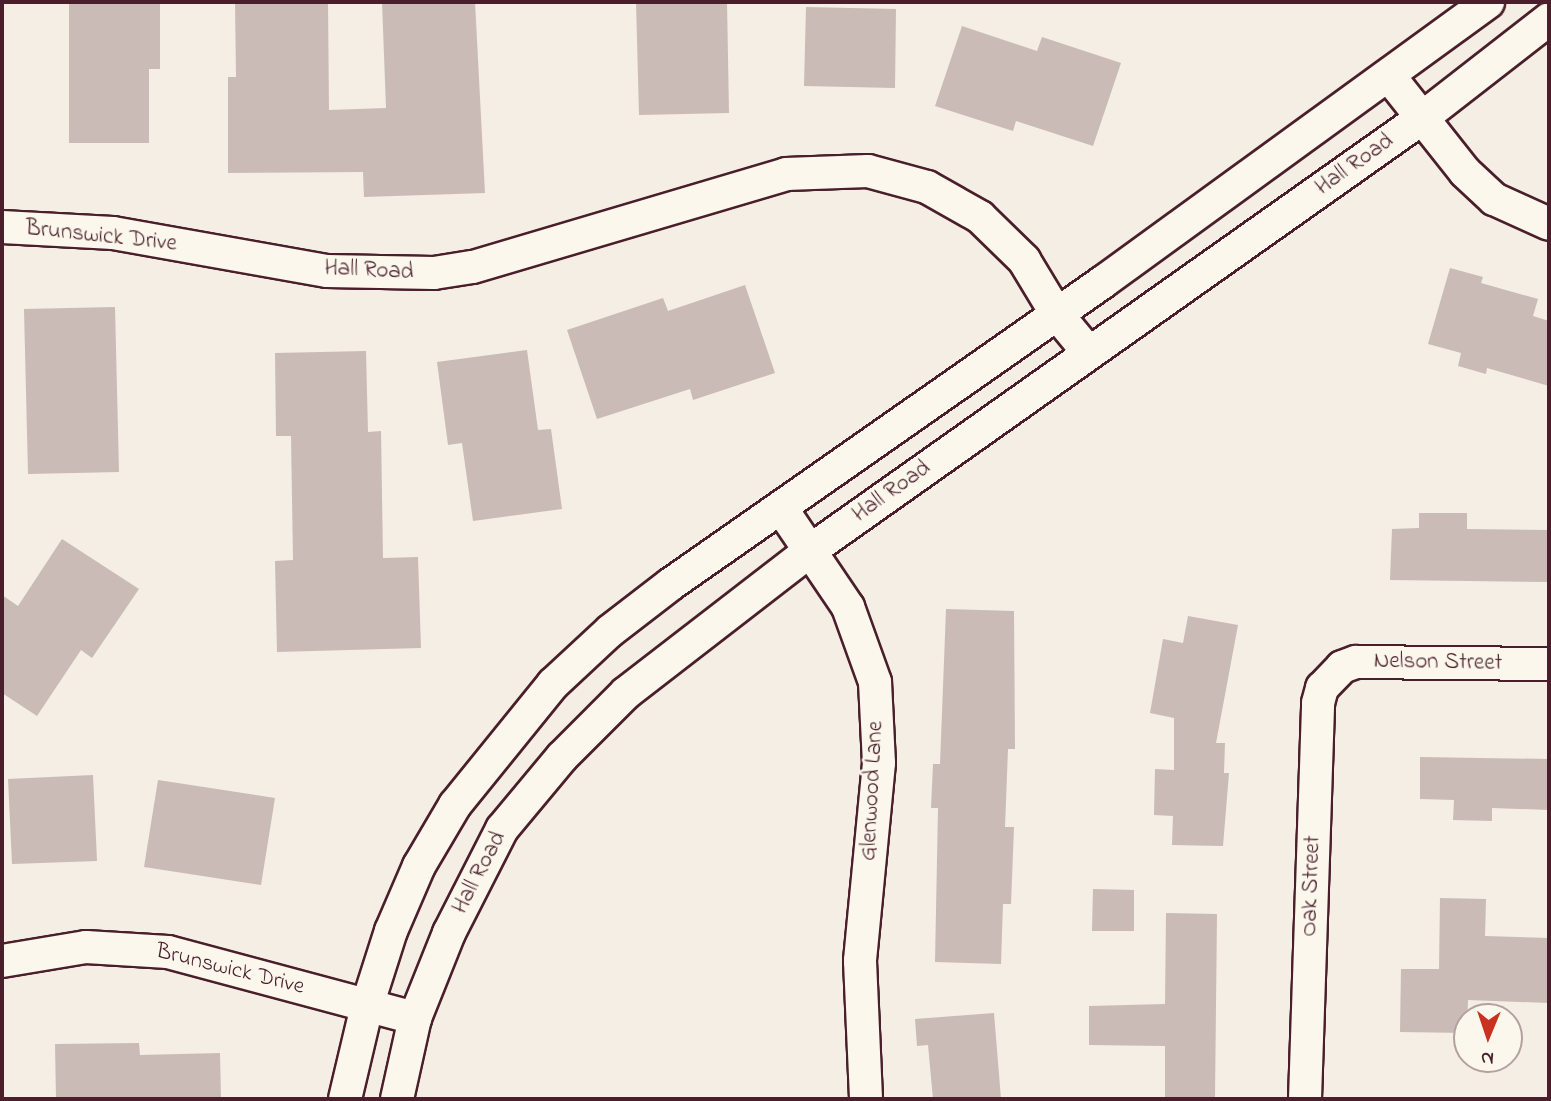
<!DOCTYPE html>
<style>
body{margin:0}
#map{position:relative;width:1551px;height:1101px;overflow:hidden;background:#f4eee4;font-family:"Indie Flower",sans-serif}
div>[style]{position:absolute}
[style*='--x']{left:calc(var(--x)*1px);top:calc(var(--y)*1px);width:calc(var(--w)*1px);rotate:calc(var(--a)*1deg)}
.building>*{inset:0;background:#cabbb6}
.roads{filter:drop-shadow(2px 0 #4a1f2b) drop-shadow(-2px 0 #4a1f2b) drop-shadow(0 2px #4a1f2b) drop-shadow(0 -2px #4a1f2b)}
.minor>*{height:32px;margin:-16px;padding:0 16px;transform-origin:16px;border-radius:16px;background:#fbf7ec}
span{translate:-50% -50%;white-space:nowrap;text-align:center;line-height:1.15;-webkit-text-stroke:5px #fbf7ec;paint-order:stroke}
.street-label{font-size:23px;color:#4a1f2b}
.frame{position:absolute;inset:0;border:4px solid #4a1f2b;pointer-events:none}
.north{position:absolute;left:1453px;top:1003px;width:70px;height:70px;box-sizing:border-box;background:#fbf7ec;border:2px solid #b4a19f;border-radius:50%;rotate:182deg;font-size:19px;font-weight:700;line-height:28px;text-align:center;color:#4a1f2b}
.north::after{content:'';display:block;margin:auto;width:24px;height:32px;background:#c8321e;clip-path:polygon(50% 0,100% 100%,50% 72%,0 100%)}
</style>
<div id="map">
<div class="building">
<div style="clip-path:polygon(69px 2px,160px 2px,160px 69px,149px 69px,149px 143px,69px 143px)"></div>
<div style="clip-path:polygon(235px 2px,328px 2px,329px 110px,386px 108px,382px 2px,475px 2px,485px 193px,364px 197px,363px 172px,228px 173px,228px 77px,236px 77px)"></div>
<div style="clip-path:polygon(636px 2px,727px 2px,729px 113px,639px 115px)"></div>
<div style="clip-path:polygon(806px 7px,896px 9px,895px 88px,804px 86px)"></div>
<div style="clip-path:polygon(962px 26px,1037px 51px,1042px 37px,1121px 63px,1093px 146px,1016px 121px,1013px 131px,935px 106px)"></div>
<div style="clip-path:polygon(1450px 268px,1483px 277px,1481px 283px,1538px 299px,1533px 316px,1549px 321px,1549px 386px,1487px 368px,1486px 374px,1458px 366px,1461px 353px,1428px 344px)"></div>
<div style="clip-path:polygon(745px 285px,775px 373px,693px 400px,690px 389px,597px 419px,567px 330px,663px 298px,668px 311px)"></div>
<div style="clip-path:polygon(115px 307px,119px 472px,28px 474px,24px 309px)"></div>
<div style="clip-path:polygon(527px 350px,538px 430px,551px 429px,562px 509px,473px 521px,462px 443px,448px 445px,437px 362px)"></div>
<div style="clip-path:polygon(366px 351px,368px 432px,381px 431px,383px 558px,418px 557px,421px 648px,277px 652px,275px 561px,293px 560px,291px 436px,276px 436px,275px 353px)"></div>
<div style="clip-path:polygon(1419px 513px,1467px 513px,1467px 529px,1549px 530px,1549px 582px,1390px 580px,1392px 529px,1419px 528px)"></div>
<div style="clip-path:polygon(62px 539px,139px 589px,92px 658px,81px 650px,37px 716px,2px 693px,2px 595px,18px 606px)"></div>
<div style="clip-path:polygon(946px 609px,1014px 611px,1015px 749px,1008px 749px,1005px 827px,1014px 827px,1011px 904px,1003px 904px,1001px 964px,935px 962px,938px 808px,931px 808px,933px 764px,940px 764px)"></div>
<div style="clip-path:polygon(1188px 616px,1238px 625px,1216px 743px,1225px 743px,1224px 773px,1229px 773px,1223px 846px,1172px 845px,1173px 816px,1154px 815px,1155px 769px,1174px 770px,1174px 718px,1150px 713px,1163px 639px,1183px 643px)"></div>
<div style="clip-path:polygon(1420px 757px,1549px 759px,1549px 810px,1492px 808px,1492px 821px,1453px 820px,1454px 800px,1420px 799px)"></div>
<div style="clip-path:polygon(93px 775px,97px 861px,12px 864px,8px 779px)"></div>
<div style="clip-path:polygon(158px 780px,275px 798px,261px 885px,144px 867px)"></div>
<div style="clip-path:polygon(1093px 889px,1134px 890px,1134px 931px,1092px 931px)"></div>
<div style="clip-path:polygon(1440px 898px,1486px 899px,1485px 936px,1549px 938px,1549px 1003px,1468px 1000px,1467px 1033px,1400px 1032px,1401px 969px,1439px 969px)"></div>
<div style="clip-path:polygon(1166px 913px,1217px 914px,1215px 1098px,1165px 1097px,1165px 1046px,1089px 1045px,1089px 1006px,1165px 1004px)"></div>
<div style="clip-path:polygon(994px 1013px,1001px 1099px,933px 1099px,928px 1045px,917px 1046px,915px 1019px)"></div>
<div style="clip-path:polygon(139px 1043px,140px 1055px,220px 1053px,221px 1099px,56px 1099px,55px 1044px)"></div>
</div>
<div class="roads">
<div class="minor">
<div style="--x:1389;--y:76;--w:122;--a:51.6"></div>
<div style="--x:1465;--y:172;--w:40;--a:43"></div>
<div style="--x:1494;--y:199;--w:60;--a:24.4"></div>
<div style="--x:2;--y:227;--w:111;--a:3.1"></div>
<div style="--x:113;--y:233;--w:217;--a:10.1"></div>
<div style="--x:327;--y:271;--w:107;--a:1.1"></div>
<div style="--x:434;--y:273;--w:39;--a:-9"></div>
<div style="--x:473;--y:267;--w:327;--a:-16.5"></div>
<div style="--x:786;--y:174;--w:82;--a:-2.1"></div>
<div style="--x:868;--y:171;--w:61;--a:15.2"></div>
<div style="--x:927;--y:187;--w:61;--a:29.5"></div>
<div style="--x:980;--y:217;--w:62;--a:44.3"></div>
<div style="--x:1024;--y:260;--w:62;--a:58.9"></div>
<div style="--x:1056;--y:313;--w:52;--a:50.5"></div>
<div style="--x:781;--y:508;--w:120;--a:55.9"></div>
<div style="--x:848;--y:607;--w:80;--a:70.2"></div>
<div style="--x:875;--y:682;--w:81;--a:87.2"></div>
<div style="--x:879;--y:763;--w:199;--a:95.5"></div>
<div style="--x:860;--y:961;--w:138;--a:87.5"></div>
<div style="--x:2;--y:961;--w:85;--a:-9.5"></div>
<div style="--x:86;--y:947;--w:82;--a:3.5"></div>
<div style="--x:168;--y:952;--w:256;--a:15"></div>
<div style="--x:345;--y:1099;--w:96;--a:-76.7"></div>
<div style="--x:367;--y:1006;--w:79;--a:-72.3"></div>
<div style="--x:391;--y:931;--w:71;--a:-66.7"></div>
<div style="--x:419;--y:866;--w:71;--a:-59.5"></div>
<div style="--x:455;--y:805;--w:156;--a:-51"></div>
<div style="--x:553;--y:684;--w:78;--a:-42.9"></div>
<div style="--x:610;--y:631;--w:77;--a:-37.6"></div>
<div style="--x:671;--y:584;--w:527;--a:-34.96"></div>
<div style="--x:1103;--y:282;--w:476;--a:-36"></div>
<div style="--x:397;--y:1099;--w:83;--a:-77.5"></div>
<div style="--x:415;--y:1018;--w:92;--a:-68.2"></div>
<div style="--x:449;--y:933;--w:117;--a:-63"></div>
<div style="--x:502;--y:829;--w:94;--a:-50.2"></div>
<div style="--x:562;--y:757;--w:91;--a:-45"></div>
<div style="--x:626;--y:693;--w:234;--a:-37.7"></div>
<div style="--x:811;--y:550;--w:748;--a:-35.26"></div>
<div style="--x:1422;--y:118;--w:161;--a:-37.9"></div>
<div style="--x:1305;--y:1099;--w:396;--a:-88.1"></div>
<div style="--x:1318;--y:703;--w:16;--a:-75"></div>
<div style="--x:1322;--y:688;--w:29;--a:-46"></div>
<div style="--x:1342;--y:667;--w:15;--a:-20"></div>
<div style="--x:1356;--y:662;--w:193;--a:0.6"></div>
</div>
</div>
<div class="street-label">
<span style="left:1355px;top:165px;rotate:-35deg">Hall Road</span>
<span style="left:101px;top:237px;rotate:6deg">Brunswick Drive</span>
<span style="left:369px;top:271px;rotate:3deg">Hall Road</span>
<span style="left:892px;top:492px;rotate:-35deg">Hall Road</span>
<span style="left:1438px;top:663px;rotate:1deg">Nelson Street</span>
<span style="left:873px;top:791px;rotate:-87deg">Glenwood Lane</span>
<span style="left:480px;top:873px;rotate:-62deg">Hall Road</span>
<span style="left:1312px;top:886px;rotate:-88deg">Oak Street</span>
<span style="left:230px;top:970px;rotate:14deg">Brunswick Drive</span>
</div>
<div class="frame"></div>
<div class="north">N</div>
</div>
